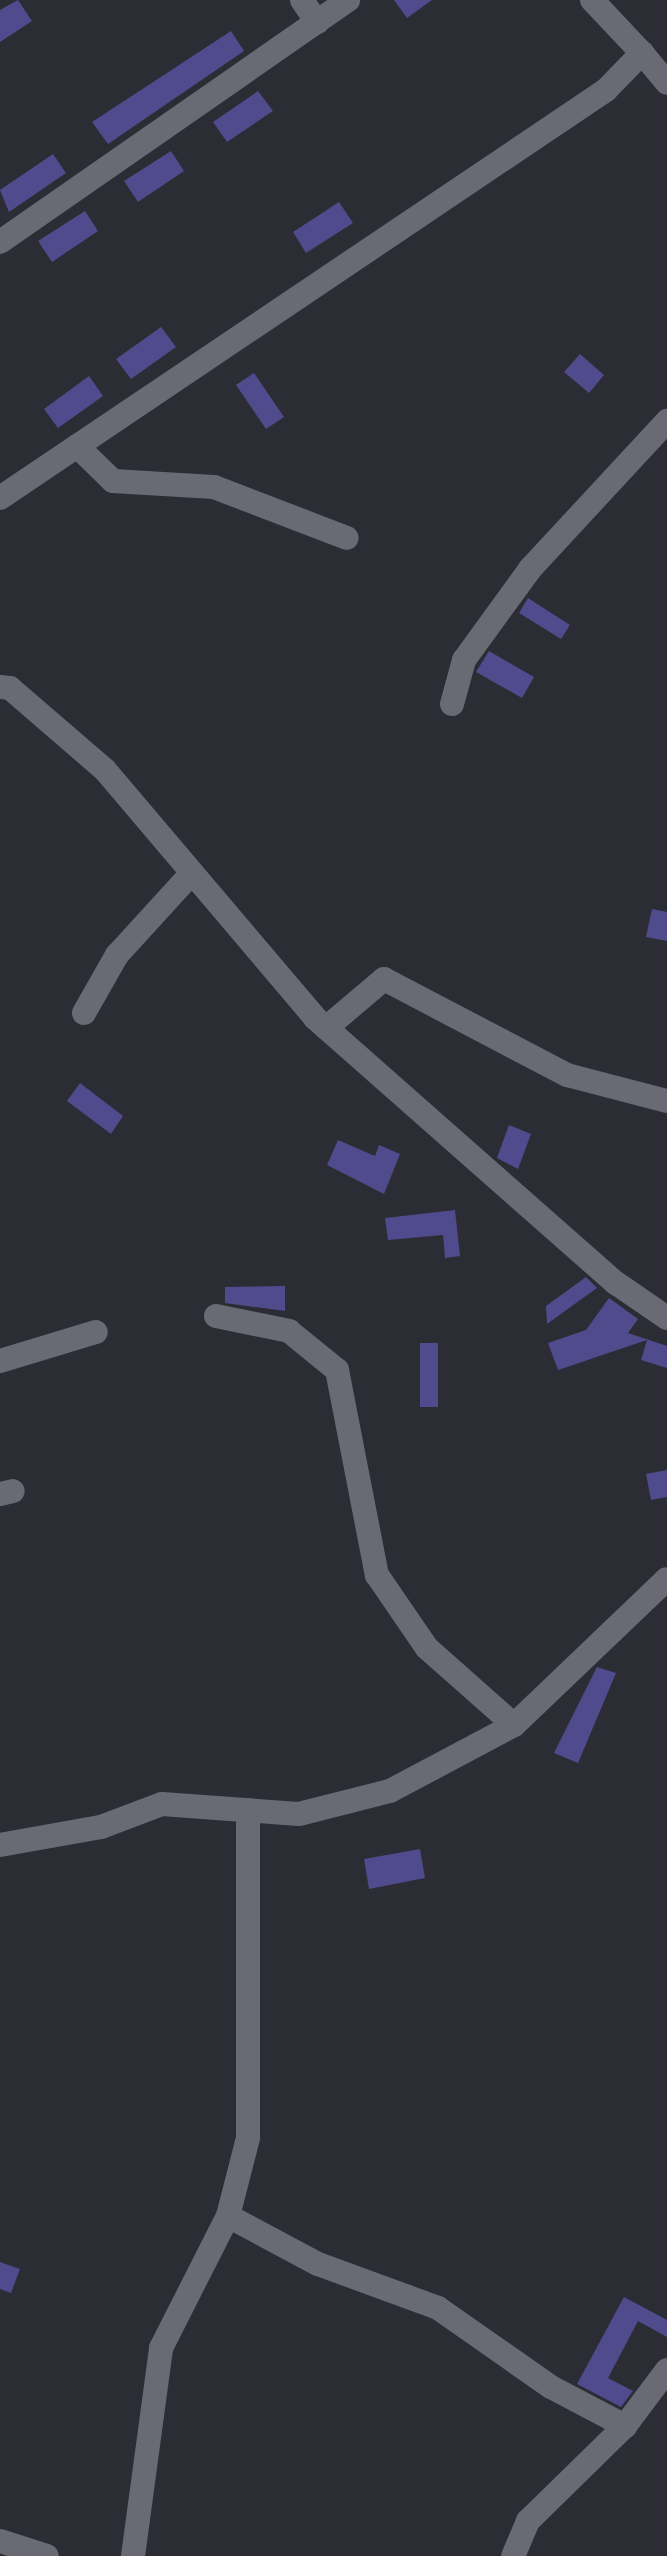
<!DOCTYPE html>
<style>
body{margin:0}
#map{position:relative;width:667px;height:2556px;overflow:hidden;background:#2c2c35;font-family:Arial,sans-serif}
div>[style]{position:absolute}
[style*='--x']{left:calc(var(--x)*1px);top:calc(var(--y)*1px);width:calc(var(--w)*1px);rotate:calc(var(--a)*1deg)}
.building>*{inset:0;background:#4f4b8d}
.minor>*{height:24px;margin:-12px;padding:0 12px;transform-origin:12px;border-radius:12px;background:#6a6a74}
span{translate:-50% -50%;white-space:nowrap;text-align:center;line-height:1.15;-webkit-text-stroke:6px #151519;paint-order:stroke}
</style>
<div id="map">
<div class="building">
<div style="clip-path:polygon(18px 0,32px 21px,0 42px,0 10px)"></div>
<div style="clip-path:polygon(394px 0,432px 0,407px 18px)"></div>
<div style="clip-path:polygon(231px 31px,244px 51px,108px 144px,92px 122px)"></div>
<div style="clip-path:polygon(258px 91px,273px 111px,227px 142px,213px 122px)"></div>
<div style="clip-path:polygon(171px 151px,184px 171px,138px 202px,124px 181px)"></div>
<div style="clip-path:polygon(53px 154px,66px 173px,9px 212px,0 190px)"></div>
<div style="clip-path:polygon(339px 202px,353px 223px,306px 253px,293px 232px)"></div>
<div style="clip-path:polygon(85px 211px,98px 231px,52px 262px,38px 241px)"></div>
<div style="clip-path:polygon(161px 327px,176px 347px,131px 379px,116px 359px)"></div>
<div style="clip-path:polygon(580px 354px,604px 375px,589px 393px,564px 372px)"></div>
<div style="clip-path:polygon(254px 373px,284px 417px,266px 429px,236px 385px)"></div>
<div style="clip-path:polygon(89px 376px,103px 396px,58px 428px,44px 409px)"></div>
<div style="clip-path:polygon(528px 598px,570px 625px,561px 639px,519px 613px)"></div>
<div style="clip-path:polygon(489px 651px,534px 677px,522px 698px,476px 672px)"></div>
<div style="clip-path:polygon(652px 909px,667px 912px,667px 941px,646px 937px)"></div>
<div style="clip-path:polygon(80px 1083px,123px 1116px,111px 1134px,67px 1101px)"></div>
<div style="clip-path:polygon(509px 1125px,531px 1134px,518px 1169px,497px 1158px)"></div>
<div style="clip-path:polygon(338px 1140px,375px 1156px,379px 1145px,400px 1154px,384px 1194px,327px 1165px)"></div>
<div style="clip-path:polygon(455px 1210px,460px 1256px,445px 1258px,443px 1235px,388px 1240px,385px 1218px)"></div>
<div style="clip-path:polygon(586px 1277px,597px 1288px,547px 1324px,546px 1306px)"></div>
<div style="clip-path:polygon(285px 1286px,285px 1311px,225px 1303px,225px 1287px)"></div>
<div style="clip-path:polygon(609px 1298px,638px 1319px,628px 1333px,667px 1346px,667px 1368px,641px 1360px,647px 1340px,558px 1370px,548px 1343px,586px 1330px)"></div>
<div style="clip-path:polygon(420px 1343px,438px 1343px,438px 1407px,420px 1407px)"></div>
<div style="clip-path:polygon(667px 1470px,667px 1497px,651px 1500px,646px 1474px)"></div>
<div style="clip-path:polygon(597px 1667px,616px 1673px,578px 1763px,554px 1753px)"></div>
<div style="clip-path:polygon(420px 1849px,425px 1878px,369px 1889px,364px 1859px)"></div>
<div style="clip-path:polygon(0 2262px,20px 2269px,11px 2293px,0 2289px)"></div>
<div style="clip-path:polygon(624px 2297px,667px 2320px,667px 2337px,638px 2321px,608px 2378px,633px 2391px,621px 2407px,577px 2384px)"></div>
</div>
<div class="minor">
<div style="--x:302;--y:0;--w:27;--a:56"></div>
<div style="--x:592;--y:0;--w:73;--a:46.7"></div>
<div style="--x:0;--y:242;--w:424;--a:-34.8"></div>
<div style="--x:77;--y:446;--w:50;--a:44.2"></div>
<div style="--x:113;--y:481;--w:101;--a:3.4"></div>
<div style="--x:214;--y:487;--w:142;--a:21"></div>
<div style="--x:0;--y:498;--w:731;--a:-33.95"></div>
<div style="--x:606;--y:90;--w:52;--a:-45.8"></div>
<div style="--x:642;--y:53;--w:39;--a:50"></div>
<div style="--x:0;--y:687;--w:10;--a:6"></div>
<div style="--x:10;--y:688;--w:125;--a:40.8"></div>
<div style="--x:105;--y:770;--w:325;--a:49.7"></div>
<div style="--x:315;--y:1018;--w:401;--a:41.4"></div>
<div style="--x:616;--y:1283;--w:62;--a:34.5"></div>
<div style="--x:452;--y:704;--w:46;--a:-74.7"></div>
<div style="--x:464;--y:660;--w:112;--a:-54"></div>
<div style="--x:530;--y:569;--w:202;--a:-47.2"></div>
<div style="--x:84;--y:1013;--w:67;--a:-60.4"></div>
<div style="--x:117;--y:955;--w:111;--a:-47.6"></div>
<div style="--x:326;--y:1028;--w:76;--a:-40.2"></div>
<div style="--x:384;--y:979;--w:207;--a:27.7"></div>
<div style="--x:567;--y:1075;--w:103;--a:14.6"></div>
<div style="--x:216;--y:1316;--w:75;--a:11.6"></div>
<div style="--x:289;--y:1331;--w:62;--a:39.1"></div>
<div style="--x:337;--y:1370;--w:209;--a:79"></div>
<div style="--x:377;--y:1575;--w:88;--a:55.6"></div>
<div style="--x:427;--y:1648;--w:116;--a:41.5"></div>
<div style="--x:0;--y:1361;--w:100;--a:-16.8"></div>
<div style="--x:0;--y:1494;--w:13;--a:-13"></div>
<div style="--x:0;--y:1845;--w:103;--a:-10.1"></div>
<div style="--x:101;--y:1827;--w:65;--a:-20.7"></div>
<div style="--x:162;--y:1804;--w:137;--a:4.2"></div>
<div style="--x:299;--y:1814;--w:94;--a:-14.2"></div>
<div style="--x:390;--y:1791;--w:140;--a:-28"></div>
<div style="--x:514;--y:1725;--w:211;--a:-43.7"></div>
<div style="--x:228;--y:2216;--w:102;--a:28.1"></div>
<div style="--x:318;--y:2264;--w:128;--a:20.1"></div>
<div style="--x:438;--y:2308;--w:138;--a:35"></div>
<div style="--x:551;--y:2387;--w:84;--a:27.8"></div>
<div style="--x:625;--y:2426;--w:136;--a:135.6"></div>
<div style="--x:528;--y:2521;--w:38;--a:113"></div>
<div style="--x:625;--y:2426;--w:70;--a:-53.1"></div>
<div style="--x:0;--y:2541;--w:49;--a:17.7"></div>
<div style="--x:133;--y:2556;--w:210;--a:-82.3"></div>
<div style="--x:161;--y:2348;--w:148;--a:-63.1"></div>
<div style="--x:228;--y:2216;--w:81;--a:-75.6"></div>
<div style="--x:248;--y:2138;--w:328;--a:-90"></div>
</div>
</div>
